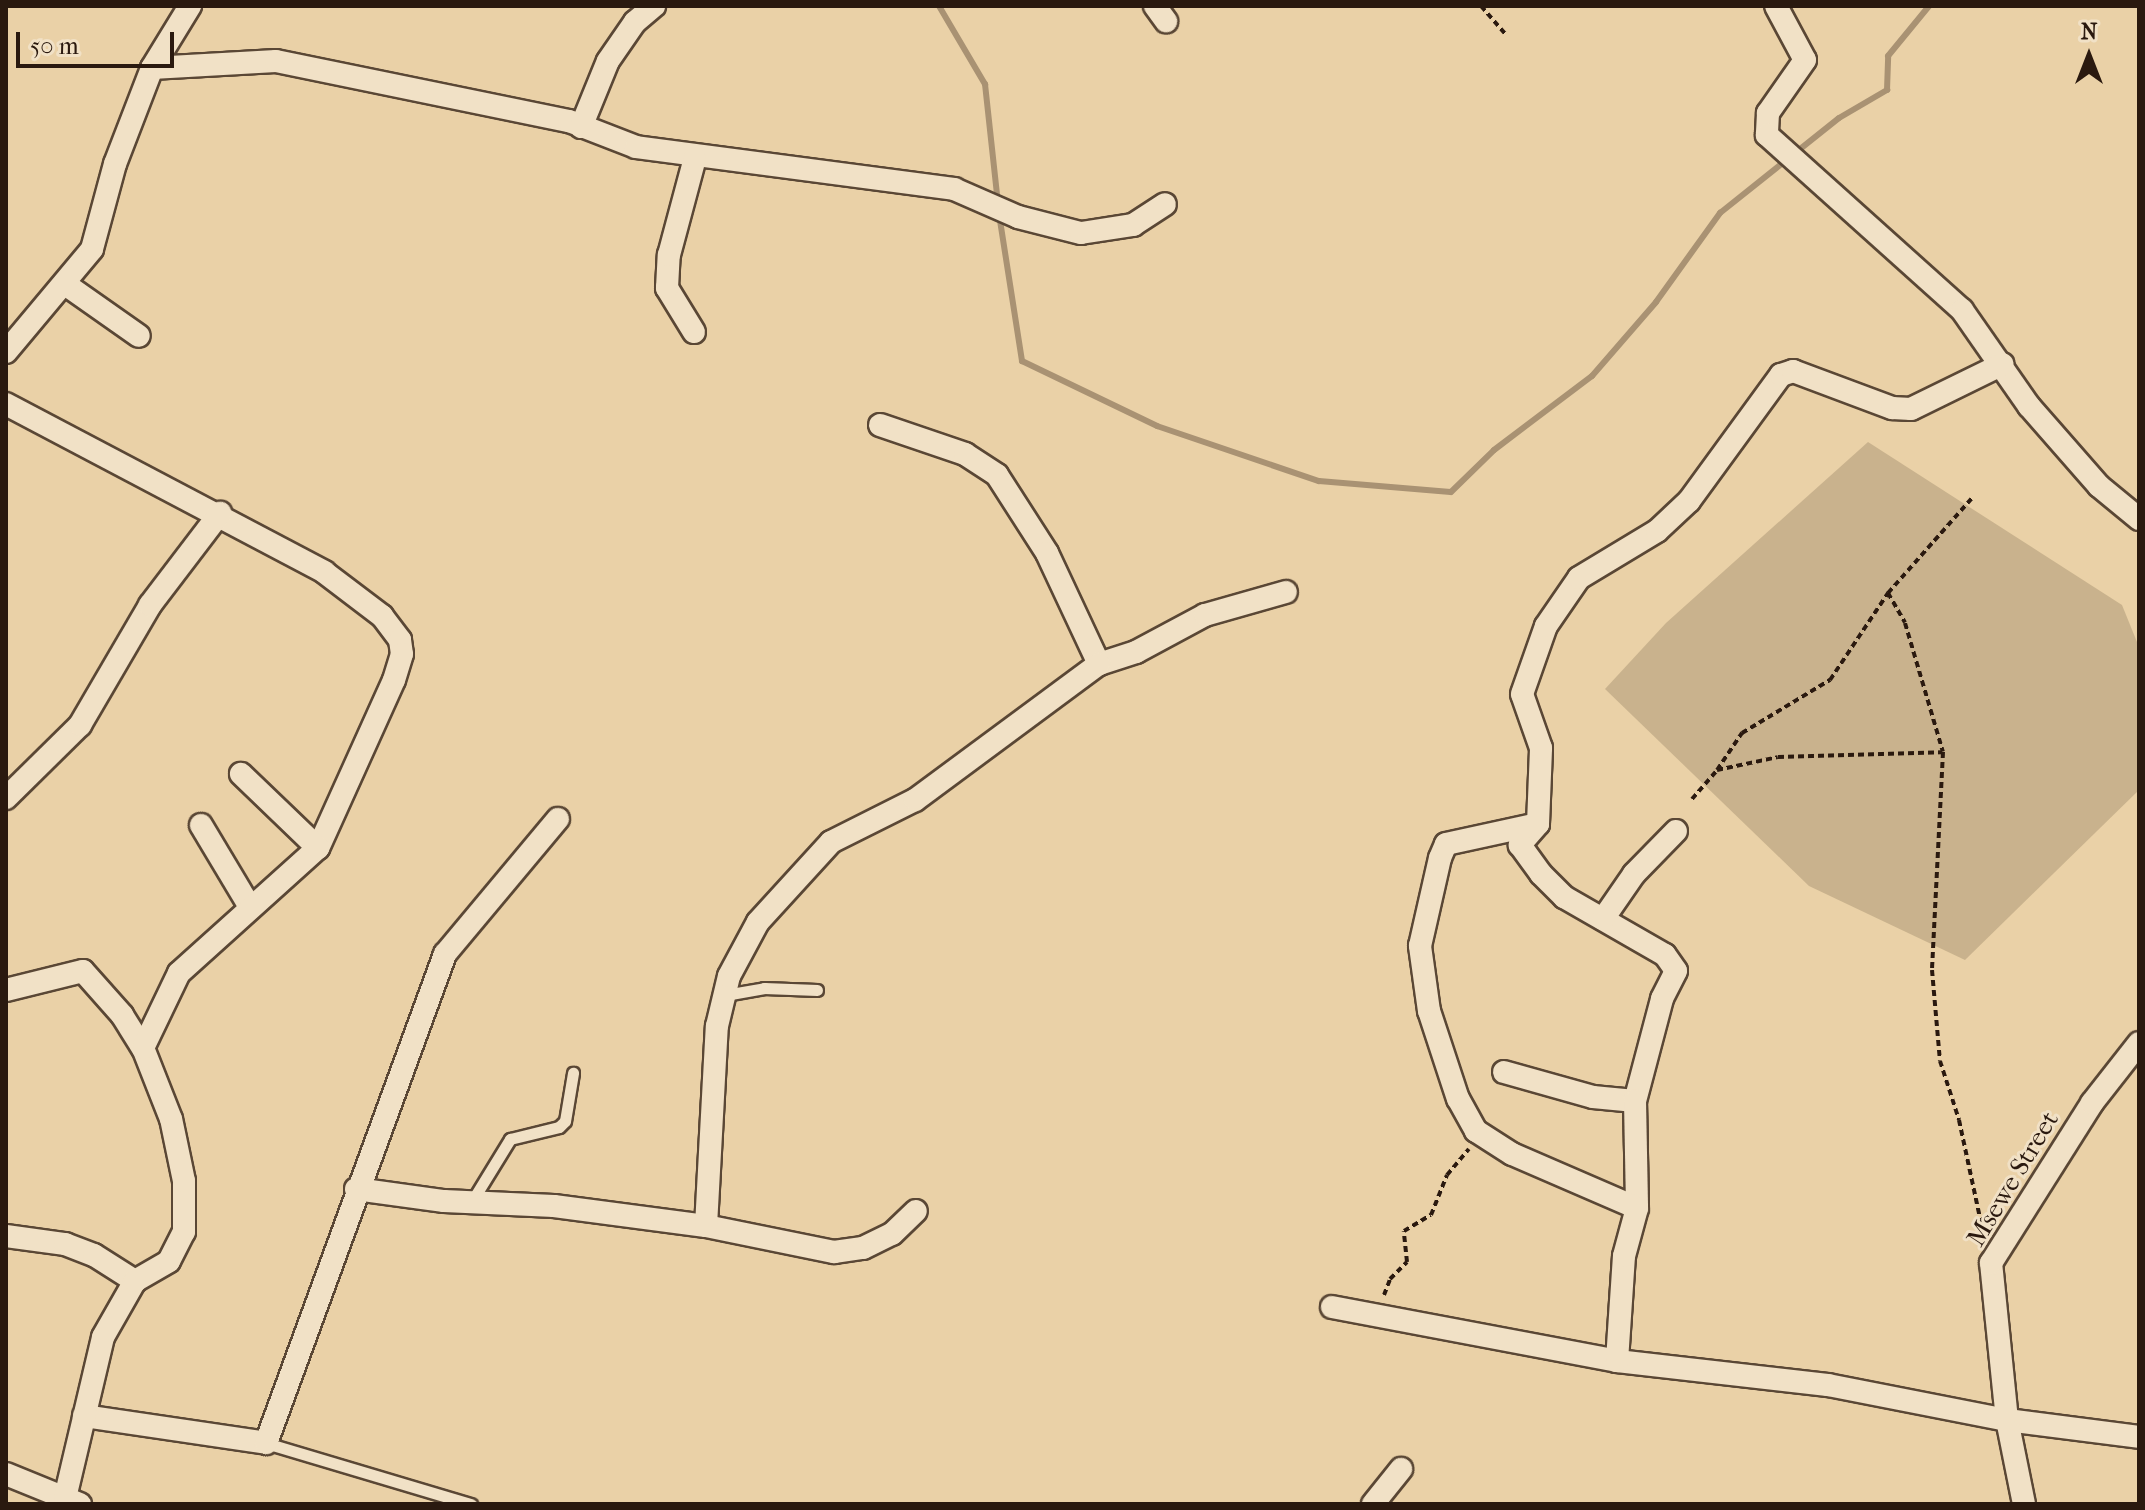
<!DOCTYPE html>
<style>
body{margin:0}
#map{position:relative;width:2145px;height:1510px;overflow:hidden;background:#ead1a7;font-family:"IM FELL French Canon",serif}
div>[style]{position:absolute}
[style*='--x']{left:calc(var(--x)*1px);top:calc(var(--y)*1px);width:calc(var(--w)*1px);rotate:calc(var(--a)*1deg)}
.green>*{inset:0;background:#c9b28d}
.stream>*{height:6px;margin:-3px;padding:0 3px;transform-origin:3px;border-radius:3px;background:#a99273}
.path>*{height:4px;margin-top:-2px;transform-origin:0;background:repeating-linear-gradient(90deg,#2a190f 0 6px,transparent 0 10px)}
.roads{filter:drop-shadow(2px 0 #5a4735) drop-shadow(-2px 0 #5a4735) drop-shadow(0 2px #5a4735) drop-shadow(0 -2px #5a4735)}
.service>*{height:11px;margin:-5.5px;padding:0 5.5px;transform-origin:5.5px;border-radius:5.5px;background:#f1e1c6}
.minor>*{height:22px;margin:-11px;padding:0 11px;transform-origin:11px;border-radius:11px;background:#f1e1c6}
span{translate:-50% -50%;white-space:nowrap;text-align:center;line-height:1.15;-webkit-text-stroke:6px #f1e1c6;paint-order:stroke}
.street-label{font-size:26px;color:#2a190f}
.frame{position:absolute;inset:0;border:8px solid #2a190f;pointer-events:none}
.north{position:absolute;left:2049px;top:16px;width:80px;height:80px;-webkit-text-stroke:6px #f1e1c6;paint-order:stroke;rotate:0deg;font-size:22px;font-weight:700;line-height:32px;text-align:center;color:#2a190f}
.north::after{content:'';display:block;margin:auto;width:28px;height:36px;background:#2a190f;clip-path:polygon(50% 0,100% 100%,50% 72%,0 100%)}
.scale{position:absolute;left:16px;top:32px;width:158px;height:36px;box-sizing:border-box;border:4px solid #2a190f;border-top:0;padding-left:10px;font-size:24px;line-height:28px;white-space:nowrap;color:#2a190f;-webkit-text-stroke:6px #f1e1c6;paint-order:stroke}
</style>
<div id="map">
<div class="green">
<div style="clip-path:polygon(1868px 442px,2122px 605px,2139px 647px,2139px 790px,1965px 960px,1809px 886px,1605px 689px,1666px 623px)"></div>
</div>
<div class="stream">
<div style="--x:939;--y:6;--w:91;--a:59.5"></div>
<div style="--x:985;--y:84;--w:120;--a:83.8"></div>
<div style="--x:999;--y:214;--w:149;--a:81.1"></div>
<div style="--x:1022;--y:361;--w:150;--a:25.7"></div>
<div style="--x:1157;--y:426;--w:171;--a:18.8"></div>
<div style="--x:1319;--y:481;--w:132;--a:4.8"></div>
<div style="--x:1451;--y:492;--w:60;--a:-44.3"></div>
<div style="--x:1494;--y:450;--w:123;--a:-37.1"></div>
<div style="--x:1592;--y:376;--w:98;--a:-49.1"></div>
<div style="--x:1656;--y:302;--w:110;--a:-54.3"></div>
<div style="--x:1720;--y:213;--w:152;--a:-38.6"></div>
<div style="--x:1839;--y:118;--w:56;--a:-30.3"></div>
<div style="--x:1887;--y:90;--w:34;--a:-88"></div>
<div style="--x:1888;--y:56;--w:65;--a:-50.6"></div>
</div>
<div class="path">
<div style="--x:1481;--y:6;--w:37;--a:49"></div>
<div style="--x:1888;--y:593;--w:34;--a:60"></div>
<div style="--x:1905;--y:623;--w:134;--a:73.6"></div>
<div style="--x:1943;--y:752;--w:218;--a:92.9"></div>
<div style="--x:1932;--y:970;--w:91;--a:85"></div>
<div style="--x:1940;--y:1061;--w:62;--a:72.1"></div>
<div style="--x:1959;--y:1120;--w:120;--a:77.9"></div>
<div style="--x:1717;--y:770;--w:45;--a:-56"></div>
<div style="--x:1742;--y:733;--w:103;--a:-31.1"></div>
<div style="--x:1830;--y:680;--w:105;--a:-56.3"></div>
<div style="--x:1888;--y:593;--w:127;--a:-48.5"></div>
<div style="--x:1692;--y:799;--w:38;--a:-49"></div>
<div style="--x:1717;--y:770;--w:62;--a:-12"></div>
<div style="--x:1778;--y:757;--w:164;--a:-1.7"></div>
<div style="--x:1384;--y:1295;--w:17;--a:-69"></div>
<div style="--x:1390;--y:1279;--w:24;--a:-45"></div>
<div style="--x:1407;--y:1262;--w:31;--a:-96"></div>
<div style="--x:1404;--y:1231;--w:31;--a:-31"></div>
<div style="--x:1431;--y:1215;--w:43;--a:-68.2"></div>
<div style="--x:1447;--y:1175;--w:34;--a:-50"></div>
</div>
<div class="roads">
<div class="service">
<div style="--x:725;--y:995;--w:40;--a:-10"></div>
<div style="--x:764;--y:988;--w:53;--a:2.2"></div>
<div style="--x:472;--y:1201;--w:73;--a:-58.5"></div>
<div style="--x:510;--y:1139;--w:50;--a:-13.8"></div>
<div style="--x:559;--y:1127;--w:8;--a:-45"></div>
<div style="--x:565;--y:1121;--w:49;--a:-80.5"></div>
<div style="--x:266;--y:1443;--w:214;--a:16.6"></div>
</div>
<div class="minor">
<div style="--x:1155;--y:6;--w:19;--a:54"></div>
<div style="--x:1776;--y:6;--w:61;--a:61.8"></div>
<div style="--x:1805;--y:60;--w:65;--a:124.9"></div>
<div style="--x:1768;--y:113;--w:22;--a:93"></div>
<div style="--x:1767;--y:135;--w:262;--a:41.9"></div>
<div style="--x:1962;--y:310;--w:117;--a:55.1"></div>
<div style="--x:2029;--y:406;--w:106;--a:48.8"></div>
<div style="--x:2099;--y:486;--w:52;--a:39.5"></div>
<div style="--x:152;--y:68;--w:124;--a:-3.2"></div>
<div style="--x:276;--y:61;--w:299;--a:11.6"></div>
<div style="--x:569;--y:121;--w:72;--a:21.2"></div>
<div style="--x:636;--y:147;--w:321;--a:7.5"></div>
<div style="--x:954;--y:189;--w:70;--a:23.6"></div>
<div style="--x:1018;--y:217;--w:65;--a:14.3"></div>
<div style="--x:1081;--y:233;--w:53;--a:-8.7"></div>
<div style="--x:1133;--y:225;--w:38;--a:-33"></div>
<div style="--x:581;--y:127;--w:71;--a:-67.8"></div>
<div style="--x:608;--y:61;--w:47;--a:-55.3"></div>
<div style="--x:635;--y:22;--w:25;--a:-40"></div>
<div style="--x:65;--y:284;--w:90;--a:35.1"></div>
<div style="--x:694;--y:332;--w:52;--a:-121.5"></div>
<div style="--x:667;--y:288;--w:33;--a:-87"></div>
<div style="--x:669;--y:255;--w:100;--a:-75"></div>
<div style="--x:6;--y:352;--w:134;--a:-50.1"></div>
<div style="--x:92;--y:249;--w:88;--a:-74.9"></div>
<div style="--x:115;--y:164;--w:103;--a:-68.9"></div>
<div style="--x:152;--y:68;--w:73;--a:-58.5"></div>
<div style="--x:6;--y:404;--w:360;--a:27.8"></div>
<div style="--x:324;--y:572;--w:73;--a:37.2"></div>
<div style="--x:382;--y:616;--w:30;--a:53"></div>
<div style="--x:400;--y:640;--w:14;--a:82"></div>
<div style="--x:402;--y:654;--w:27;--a:107"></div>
<div style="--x:394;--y:680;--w:184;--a:114.3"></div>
<div style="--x:880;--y:425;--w:90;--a:18.8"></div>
<div style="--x:965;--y:454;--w:38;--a:33"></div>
<div style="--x:997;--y:475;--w:93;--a:57.3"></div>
<div style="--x:1047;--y:553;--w:123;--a:64.9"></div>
<div style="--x:1099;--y:664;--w:39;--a:-18"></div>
<div style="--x:1136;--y:652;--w:78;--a:-28.2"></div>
<div style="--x:1205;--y:615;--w:84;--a:-15.9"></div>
<div style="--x:6;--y:798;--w:104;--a:-44.6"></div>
<div style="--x:80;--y:725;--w:139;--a:-59.7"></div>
<div style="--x:150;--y:605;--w:116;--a:-52.7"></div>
<div style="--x:1538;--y:824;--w:28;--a:131"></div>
<div style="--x:1520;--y:845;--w:36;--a:54"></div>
<div style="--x:1541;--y:874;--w:33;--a:45"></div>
<div style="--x:1564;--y:897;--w:116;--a:29.9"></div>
<div style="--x:1665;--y:955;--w:19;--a:55"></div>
<div style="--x:1676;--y:971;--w:31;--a:117"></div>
<div style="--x:1662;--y:999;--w:106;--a:104.8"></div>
<div style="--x:201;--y:825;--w:96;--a:59.1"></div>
<div style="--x:1603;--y:919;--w:55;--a:-55.4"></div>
<div style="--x:1634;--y:874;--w:60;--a:-45.7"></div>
<div style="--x:6;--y:990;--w:79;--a:-13.9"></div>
<div style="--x:83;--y:971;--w:59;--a:48.4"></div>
<div style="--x:122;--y:1015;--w:39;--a:58"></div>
<div style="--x:1504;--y:1072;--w:92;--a:15.7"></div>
<div style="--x:1593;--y:1097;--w:42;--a:5.4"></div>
<div style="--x:1635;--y:1101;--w:107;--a:88.9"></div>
<div style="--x:356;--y:1189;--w:89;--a:7.8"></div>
<div style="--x:444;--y:1201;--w:110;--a:2.6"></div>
<div style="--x:554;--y:1206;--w:153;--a:7.5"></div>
<div style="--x:706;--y:1226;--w:131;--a:11.5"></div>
<div style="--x:834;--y:1252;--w:29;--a:-8"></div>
<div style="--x:863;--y:1248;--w:32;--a:-26"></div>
<div style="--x:892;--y:1234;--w:33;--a:-44"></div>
<div style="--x:706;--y:1226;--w:200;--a:-86.9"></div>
<div style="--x:717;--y:1026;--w:51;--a:-76.5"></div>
<div style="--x:729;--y:976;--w:61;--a:-61.8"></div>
<div style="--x:758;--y:922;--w:108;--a:-47.6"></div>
<div style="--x:831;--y:842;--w:94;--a:-26.6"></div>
<div style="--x:915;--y:800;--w:229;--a:-36.5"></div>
<div style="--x:6;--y:1236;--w:60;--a:7.7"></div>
<div style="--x:65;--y:1244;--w:31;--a:21"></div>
<div style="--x:94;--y:1255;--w:49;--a:32.4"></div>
<div style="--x:1332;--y:1307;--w:290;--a:10.7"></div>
<div style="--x:1617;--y:1361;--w:212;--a:6.5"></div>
<div style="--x:1828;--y:1385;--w:182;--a:11.1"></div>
<div style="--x:2007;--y:1420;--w:133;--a:7.3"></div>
<div style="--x:1617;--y:1361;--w:105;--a:-86.2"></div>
<div style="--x:1624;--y:1256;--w:50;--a:-74.8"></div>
<div style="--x:1637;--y:1208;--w:136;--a:-156.6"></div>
<div style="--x:1512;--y:1154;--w:43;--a:-147.4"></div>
<div style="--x:1476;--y:1131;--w:37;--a:-119"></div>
<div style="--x:1458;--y:1099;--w:93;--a:-108.2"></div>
<div style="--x:1429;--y:1011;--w:66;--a:-97.9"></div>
<div style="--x:1420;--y:946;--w:90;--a:-77.2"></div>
<div style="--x:1440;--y:858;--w:15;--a:-67"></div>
<div style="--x:1446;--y:844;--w:94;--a:-12.3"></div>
<div style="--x:1538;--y:824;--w:76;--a:-87.7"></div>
<div style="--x:1541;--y:748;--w:57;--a:-109.4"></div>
<div style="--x:1522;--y:694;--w:72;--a:-70.6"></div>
<div style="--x:1546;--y:626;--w:58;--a:-55.5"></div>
<div style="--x:1579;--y:578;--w:91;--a:-31.1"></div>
<div style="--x:1657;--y:531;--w:44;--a:-43.2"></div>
<div style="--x:1689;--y:501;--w:156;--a:-53.9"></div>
<div style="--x:1781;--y:375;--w:13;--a:-18"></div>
<div style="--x:1793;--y:371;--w:106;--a:20.5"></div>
<div style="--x:1892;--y:408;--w:19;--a:3"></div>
<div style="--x:1911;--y:409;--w:102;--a:-26.1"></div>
<div style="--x:84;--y:1416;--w:184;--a:8.4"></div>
<div style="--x:266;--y:1443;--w:521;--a:-69.89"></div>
<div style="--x:445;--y:954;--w:176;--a:-50.1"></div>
<div style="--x:6;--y:1474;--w:80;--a:22.1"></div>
<div style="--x:65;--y:1498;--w:165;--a:-76.7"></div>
<div style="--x:103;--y:1337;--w:64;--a:-60.3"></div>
<div style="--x:135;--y:1281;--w:39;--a:-30"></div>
<div style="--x:169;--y:1261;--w:33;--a:-63"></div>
<div style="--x:184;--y:1232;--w:51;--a:-90"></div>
<div style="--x:184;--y:1181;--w:63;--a:-101.8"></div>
<div style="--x:171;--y:1119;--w:76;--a:-111.5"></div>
<div style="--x:143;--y:1048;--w:83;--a:-64.4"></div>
<div style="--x:179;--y:973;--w:187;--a:-42"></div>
<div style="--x:318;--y:848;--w:107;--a:-136.1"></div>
<div style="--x:1373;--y:1504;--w:45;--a:-51.3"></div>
<div style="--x:2024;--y:1504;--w:86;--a:-101.4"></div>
<div style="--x:2007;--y:1420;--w:158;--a:-95.8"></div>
<div style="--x:1991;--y:1263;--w:189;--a:-57.7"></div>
<div style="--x:2092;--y:1103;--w:76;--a:-51.9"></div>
</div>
</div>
<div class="street-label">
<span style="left:2013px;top:1179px;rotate:-59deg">Msewe Street</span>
</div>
<div class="frame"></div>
<div class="north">N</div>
<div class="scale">50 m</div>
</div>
